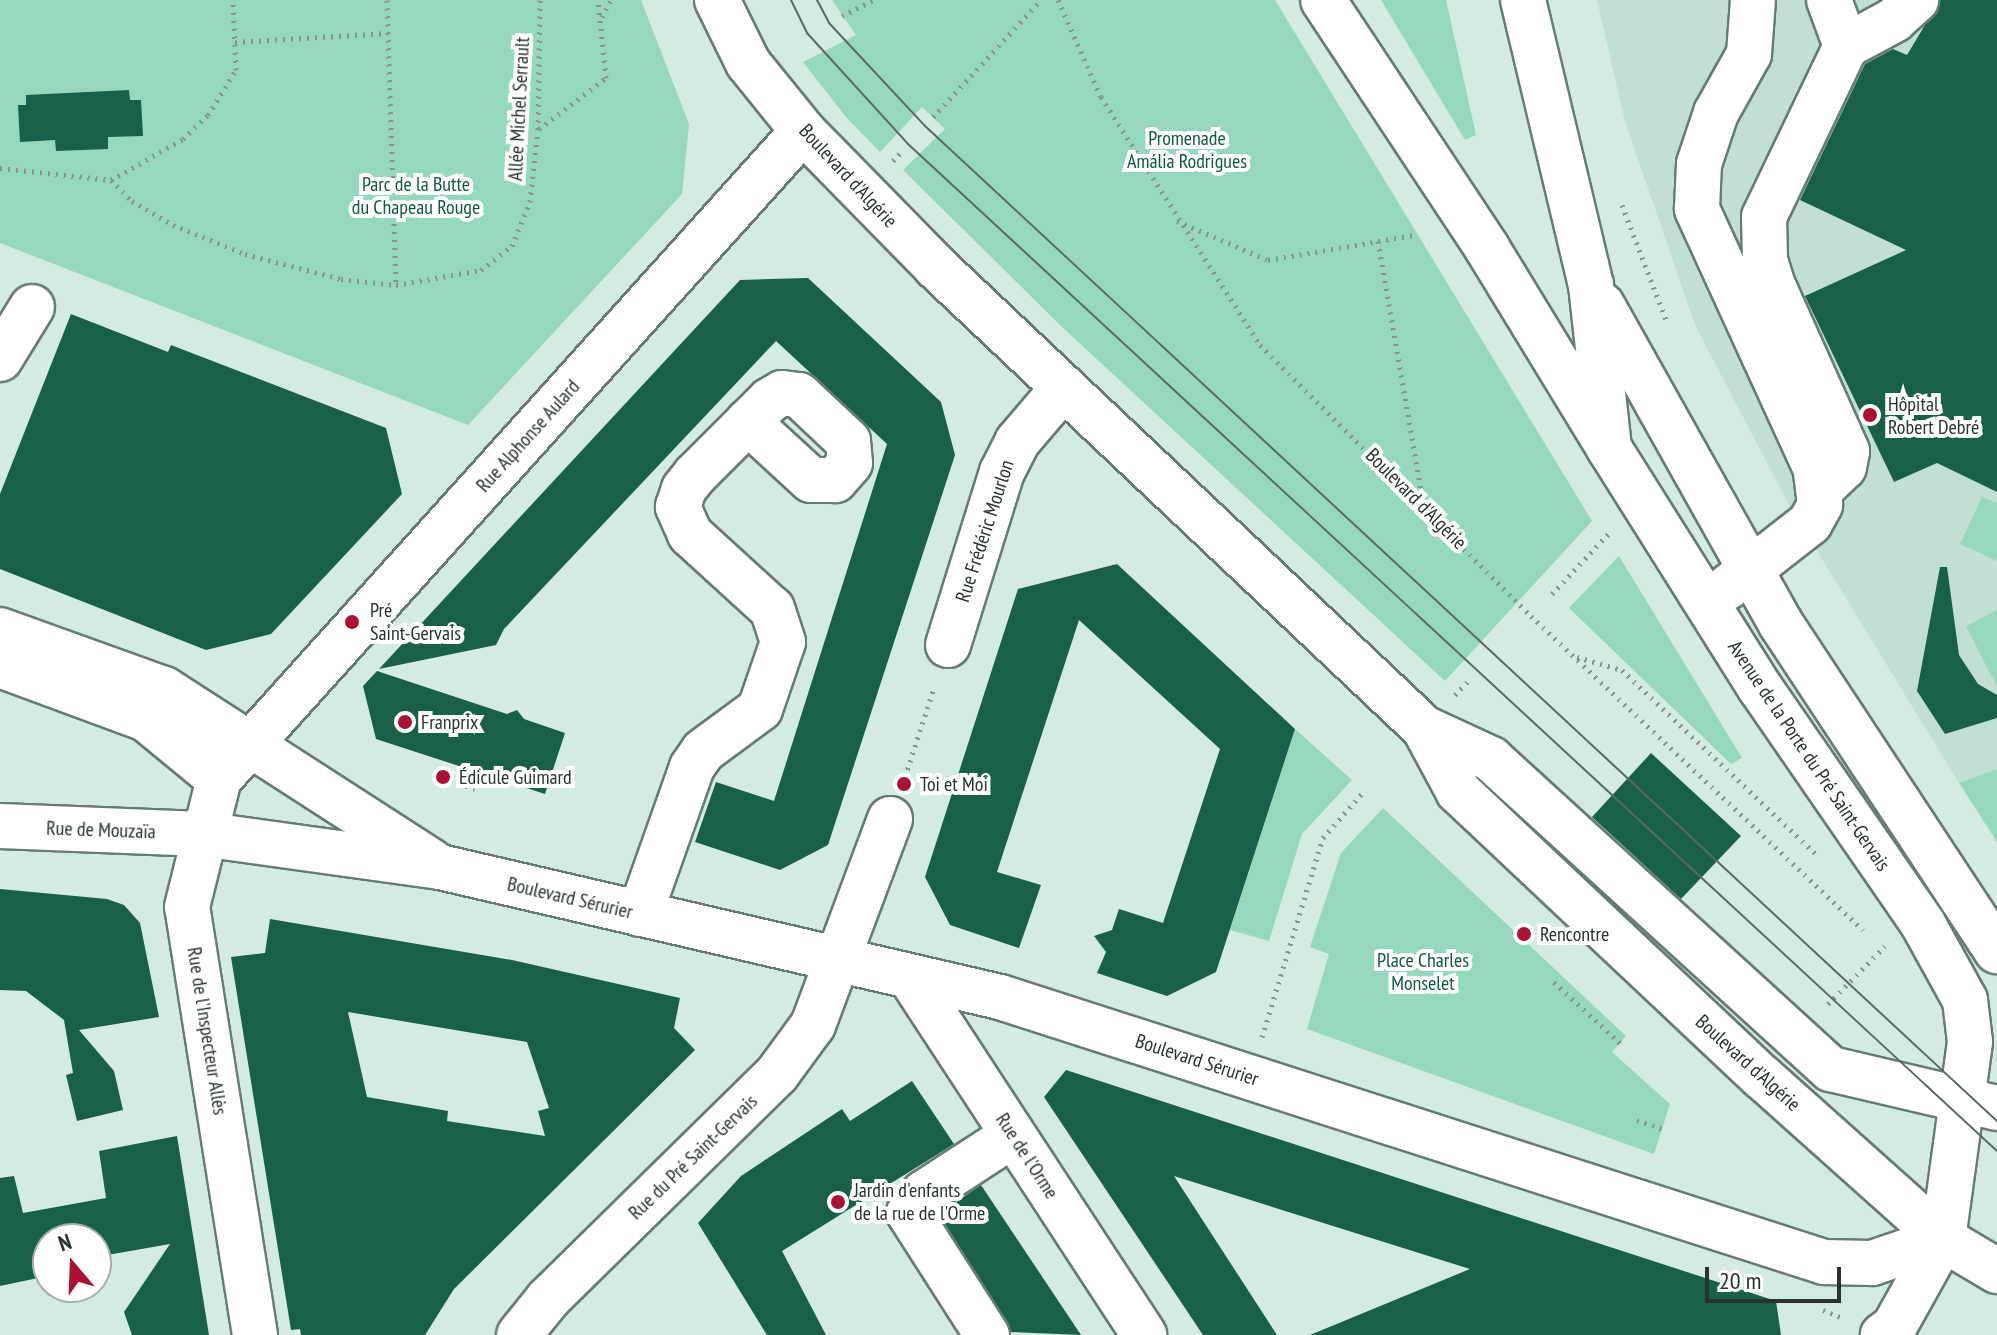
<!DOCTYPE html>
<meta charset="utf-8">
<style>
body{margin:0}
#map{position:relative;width:1997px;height:1335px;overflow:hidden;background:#d3ebe0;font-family:"PT Sans Narrow",sans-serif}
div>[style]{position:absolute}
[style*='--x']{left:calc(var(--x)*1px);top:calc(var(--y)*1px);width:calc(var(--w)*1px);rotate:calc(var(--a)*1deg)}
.built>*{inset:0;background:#c1e0d3}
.green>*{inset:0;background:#96d8be}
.building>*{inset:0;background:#18604a}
.path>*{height:5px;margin-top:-2.5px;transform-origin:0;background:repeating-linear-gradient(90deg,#84958e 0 2px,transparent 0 8px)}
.roads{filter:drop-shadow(2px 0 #667c73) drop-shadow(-2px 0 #667c73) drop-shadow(0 2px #667c73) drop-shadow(0 -2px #667c73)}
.minor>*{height:44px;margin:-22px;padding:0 22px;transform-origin:22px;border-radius:22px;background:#fff}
.major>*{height:44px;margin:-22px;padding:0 22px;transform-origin:22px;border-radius:22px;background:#fff}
.highway>*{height:44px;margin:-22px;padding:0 22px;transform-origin:22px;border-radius:22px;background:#fff}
.tram>*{height:2px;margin:-1px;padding:0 1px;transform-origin:1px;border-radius:1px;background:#5a6963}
.dots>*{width:22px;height:22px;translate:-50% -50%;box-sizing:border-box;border:4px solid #fff;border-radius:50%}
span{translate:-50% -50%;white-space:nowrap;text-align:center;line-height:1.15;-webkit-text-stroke:8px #fff;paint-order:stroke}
.street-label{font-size:20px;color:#28322e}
.park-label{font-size:20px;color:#0f5842}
.poi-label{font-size:20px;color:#28322e}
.left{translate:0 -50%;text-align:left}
.north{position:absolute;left:32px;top:1223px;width:80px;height:80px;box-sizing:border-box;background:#fff;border:2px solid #a9adab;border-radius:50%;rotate:341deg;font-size:22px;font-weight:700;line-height:32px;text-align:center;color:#28322e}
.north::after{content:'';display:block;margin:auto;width:28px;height:36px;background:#a91233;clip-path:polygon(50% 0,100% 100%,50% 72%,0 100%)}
.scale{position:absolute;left:1705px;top:1267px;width:136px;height:36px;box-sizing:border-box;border:4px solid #28322e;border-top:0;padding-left:10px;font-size:24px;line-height:28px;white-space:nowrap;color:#28322e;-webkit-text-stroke:6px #fff;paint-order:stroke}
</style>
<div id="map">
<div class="built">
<div style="clip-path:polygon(1597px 0,1997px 0,1997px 769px,1959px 783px,1789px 505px,1695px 325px,1625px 121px)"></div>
</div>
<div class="green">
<div style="clip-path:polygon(0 0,641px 0,689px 124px,682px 194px,468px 425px,0 243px)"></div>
<div style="clip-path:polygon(832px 0,1275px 0,1592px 521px,1445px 681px,1062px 327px,903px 170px,945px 129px,922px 107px,880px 152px,846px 117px,803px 62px,856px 35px)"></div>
<div style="clip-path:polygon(1381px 0,1446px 0,1476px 135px,1465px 140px)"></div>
<div style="clip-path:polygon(1982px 497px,1997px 503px,1997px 561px,1960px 544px)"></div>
<div style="clip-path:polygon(1619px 556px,1742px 758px,1731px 764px,1569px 608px)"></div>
<div style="clip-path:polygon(1997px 610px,1997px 687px,1966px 626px)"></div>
<div style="clip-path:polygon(1295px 729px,1352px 780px,1302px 834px,1269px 941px,1230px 930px)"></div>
<div style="clip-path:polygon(1997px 769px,1997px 842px,1959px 783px)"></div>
<div style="clip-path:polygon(1383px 808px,1626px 1036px,1612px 1052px,1670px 1104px,1654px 1154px,1307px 1029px,1329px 954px,1310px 947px,1341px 853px)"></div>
</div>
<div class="building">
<div style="clip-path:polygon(1940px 0,1997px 0,1997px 492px,1937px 463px,1894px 482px,1805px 296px,1906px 250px,1800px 200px,1865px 64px,1893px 49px,1907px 55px)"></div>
<div style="clip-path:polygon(129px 90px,130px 100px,141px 100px,143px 136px,108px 137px,108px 149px,56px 151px,55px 140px,20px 142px,18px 105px,26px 105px,26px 95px)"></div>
<div style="clip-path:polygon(808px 278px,941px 402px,955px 455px,828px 845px,780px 870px,695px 842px,716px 782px,774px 801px,887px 444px,776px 341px,504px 629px,496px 645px,379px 669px,740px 280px)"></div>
<div style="clip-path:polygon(71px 314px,168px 352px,171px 345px,386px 428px,402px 494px,271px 634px,206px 650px,0 569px,0 494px)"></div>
<div style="clip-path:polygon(1117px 564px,1295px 729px,1216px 972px,1167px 996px,1097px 973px,1106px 952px,1094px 936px,1112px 930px,1119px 909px,1163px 923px,1220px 749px,1079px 620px,997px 872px,1041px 885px,1019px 948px,950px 925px,925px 877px,1018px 589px)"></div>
<div style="clip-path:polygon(1940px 567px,1947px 567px,1959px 655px,1978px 684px,1997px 695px,1997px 718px,1945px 734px,1917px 691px)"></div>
<div style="clip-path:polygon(377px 671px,507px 714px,517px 710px,524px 719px,565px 733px,545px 794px,376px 739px,363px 686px)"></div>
<div style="clip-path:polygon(1651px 753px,1741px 836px,1681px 899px,1592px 817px)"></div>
<div style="clip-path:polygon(0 889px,107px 899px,124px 905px,140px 923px,159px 1017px,79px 1030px,114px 1071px,123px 1110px,77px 1121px,66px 1075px,73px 1073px,64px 1020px,26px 991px,0 990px)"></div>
<div style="clip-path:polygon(evenodd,270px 919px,512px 960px,680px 998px,674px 1028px,695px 1050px,454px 1289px,425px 1335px,301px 1335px,300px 1329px,291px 1330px,231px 957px,265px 953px,270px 919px,348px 1012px,527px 1042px,549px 1108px,538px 1111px,545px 1136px,447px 1121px,448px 1111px,367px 1097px,348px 1012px)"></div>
<div style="clip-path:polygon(1066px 1070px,1776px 1301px,1781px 1335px,1310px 1335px,1470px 1269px,1174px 1176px,1277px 1335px,1203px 1335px,1044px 1097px)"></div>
<div style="clip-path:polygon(912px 1081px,954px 1144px,782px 1251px,826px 1335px,767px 1335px,698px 1223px,741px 1176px,842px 1109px,850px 1121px)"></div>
<div style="clip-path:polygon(177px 1136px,209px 1335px,132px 1335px,124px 1312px,170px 1244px,96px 1257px,96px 1239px,48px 1239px,48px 1266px,36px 1268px,38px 1278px,0 1286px,0 1178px,14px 1176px,23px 1213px,106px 1198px,99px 1151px)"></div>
<div style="clip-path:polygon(981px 1185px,1081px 1335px,1011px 1332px,939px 1214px)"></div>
</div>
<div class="path">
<div style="--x:387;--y:0;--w:285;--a:88.2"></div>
<div style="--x:1058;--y:0;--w:106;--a:66.1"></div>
<div style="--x:1101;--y:97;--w:295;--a:57.3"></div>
<div style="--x:1260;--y:345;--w:383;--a:45"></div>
<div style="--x:1531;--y:616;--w:457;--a:43.4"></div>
<div style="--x:842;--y:16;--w:35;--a:-27"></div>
<div style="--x:602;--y:17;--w:19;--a:-62"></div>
<div style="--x:235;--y:42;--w:153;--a:-3.4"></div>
<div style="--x:933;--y:117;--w:159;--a:-47.3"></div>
<div style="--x:539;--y:129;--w:84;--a:-37.3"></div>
<div style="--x:606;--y:78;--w:78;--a:-95.9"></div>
<div style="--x:893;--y:161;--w:15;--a:-48"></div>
<div style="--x:0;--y:168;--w:112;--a:6.2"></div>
<div style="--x:111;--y:180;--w:30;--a:45"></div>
<div style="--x:132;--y:201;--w:48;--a:30.3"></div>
<div style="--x:173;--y:225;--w:78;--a:21.9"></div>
<div style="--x:245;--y:254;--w:99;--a:14.6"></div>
<div style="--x:341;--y:279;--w:55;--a:6.2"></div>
<div style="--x:396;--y:285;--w:86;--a:-10"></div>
<div style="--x:481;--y:270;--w:39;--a:-38"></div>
<div style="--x:512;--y:246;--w:48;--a:-67.8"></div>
<div style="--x:530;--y:202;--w:72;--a:-83.7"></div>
<div style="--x:538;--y:130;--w:130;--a:-89.1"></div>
<div style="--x:111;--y:180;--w:83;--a:-29.7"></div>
<div style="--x:183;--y:139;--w:35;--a:-44"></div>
<div style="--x:208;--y:115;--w:53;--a:-58.1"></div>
<div style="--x:236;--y:70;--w:70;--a:-92.5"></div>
<div style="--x:1622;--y:205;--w:125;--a:69"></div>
<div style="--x:1177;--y:221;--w:99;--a:23.2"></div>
<div style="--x:1268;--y:260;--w:149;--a:-9.7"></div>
<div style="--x:1378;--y:241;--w:270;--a:80.2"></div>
<div style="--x:1552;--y:594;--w:85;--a:-46.9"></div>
<div style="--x:1577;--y:657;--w:47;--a:16.1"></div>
<div style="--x:1622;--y:670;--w:267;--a:43.5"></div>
<div style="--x:1455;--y:695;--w:23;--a:-47"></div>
<div style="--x:436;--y:775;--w:41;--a:19.7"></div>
<div style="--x:905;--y:777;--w:94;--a:-72"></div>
<div style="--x:1554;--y:982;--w:90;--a:42.7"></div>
<div style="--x:1828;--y:1004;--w:81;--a:-45.5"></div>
<div style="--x:1262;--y:1037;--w:208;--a:-73"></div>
<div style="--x:1323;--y:838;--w:62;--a:-48.9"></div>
<div style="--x:1637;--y:1120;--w:28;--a:19"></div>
<div style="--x:1823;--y:1310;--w:22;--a:22"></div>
</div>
<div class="roads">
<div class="minor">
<div style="--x:1523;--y:0;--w:293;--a:76.6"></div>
<div style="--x:1591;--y:285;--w:164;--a:83.7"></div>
<div style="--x:1609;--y:448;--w:285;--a:57.8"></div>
<div style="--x:1761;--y:689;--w:285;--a:55.4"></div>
<div style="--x:1923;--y:924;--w:87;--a:61.1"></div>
<div style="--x:1965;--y:1000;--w:42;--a:83.2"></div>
<div style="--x:1970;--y:1042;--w:199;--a:97.8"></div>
<div style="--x:1943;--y:1239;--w:101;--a:119.1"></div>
<div style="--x:1894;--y:1327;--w:14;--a:144"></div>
<div style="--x:1829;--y:0;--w:49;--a:69.7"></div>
<div style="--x:1602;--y:305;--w:366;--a:60.7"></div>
<div style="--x:1781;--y:624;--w:392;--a:56.6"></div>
<div style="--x:0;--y:359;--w:61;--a:-58.4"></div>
<div style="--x:1820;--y:490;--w:33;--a:-44"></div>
<div style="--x:1844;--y:467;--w:16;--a:-79"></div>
<div style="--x:1847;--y:451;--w:184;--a:-114.1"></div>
<div style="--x:1772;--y:283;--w:24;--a:-107"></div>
<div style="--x:1765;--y:260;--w:43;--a:-91.3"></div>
<div style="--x:1764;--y:217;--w:190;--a:-64.4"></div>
<div style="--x:1846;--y:46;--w:55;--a:-28.4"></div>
<div style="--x:1894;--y:20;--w:30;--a:-42"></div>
<div style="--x:1728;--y:587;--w:104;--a:-38"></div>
<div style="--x:1810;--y:523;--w:21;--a:-61"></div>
<div style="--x:1820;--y:505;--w:38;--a:-97"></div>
<div style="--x:1815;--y:467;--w:284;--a:-114.6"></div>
<div style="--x:1697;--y:209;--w:45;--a:-87.5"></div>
<div style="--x:1699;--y:164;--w:54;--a:-71.6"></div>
<div style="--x:1716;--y:113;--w:68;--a:-60.8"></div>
<div style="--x:1749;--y:54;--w:54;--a:-85.8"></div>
<div style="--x:0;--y:630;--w:174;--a:19.8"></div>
<div style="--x:164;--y:689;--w:318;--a:32.8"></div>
<div style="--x:948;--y:645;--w:181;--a:-72.7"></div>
<div style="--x:1002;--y:472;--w:34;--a:-63"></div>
<div style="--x:1017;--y:442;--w:72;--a:-49.5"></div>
<div style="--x:0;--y:665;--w:156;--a:20.3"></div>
<div style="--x:146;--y:719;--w:94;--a:39.4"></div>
<div style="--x:0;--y:826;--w:202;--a:2.3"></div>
<div style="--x:202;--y:834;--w:240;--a:7.9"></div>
<div style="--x:440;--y:867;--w:575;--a:13.07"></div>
<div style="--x:1000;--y:997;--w:866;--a:17.83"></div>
<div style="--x:1824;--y:1262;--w:48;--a:1.2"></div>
<div style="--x:1872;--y:1263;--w:75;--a:-18.7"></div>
<div style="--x:640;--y:914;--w:156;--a:-70.5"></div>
<div style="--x:692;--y:767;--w:19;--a:-55"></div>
<div style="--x:703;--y:751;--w:71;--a:-36.4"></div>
<div style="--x:760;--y:709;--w:71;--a:-71.1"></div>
<div style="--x:783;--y:642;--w:35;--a:-108"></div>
<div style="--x:772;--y:609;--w:111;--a:-137.6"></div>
<div style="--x:690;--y:534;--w:30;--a:-114"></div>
<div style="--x:678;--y:507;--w:19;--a:-72"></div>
<div style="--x:684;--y:489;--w:18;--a:-52"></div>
<div style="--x:695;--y:475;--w:106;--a:-45"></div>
<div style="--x:770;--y:400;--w:14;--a:-30"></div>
<div style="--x:782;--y:393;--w:17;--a:7"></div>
<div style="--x:799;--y:395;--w:67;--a:43.2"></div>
<div style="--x:848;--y:441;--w:22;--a:85"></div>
<div style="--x:850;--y:463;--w:23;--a:131"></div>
<div style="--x:835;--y:480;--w:24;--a:180"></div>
<div style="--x:811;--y:480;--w:86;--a:-137.4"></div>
<div style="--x:910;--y:977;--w:428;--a:56.8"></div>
<div style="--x:255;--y:1335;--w:433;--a:-99"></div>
<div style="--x:187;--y:907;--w:132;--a:-76"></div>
<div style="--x:219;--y:779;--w:872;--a:-47.97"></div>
<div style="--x:519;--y:1335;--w:46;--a:-51.1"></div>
<div style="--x:548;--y:1299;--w:321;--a:-44.5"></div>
<div style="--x:777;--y:1074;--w:61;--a:-53.7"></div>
<div style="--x:813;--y:1025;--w:220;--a:-69.5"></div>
<div style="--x:987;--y:1335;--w:145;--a:-122.6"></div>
<div style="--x:909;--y:1213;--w:25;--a:-53"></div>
<div style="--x:924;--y:1193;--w:106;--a:-33.1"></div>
</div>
<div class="major">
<div style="--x:717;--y:0;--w:70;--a:63.8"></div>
<div style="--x:748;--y:63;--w:87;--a:51"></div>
<div style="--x:803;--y:131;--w:190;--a:45.6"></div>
<div style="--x:936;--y:267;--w:671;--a:43.37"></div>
<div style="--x:1424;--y:728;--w:72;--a:61.6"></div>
<div style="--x:1458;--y:791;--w:417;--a:43.3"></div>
<div style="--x:1762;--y:1077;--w:243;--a:41.8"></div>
<div style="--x:1943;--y:1239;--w:63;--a:30.7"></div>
<div style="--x:1424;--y:728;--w:74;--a:24.8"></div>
<div style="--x:1491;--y:759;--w:460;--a:42.4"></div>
<div style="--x:1831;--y:1069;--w:171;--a:13.2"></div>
</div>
<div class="highway">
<div style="--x:1323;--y:0;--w:297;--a:56.5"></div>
<div style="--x:1487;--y:248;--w:234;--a:58.6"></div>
</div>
</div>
<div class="tram">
<div style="--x:791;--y:0;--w:37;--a:64"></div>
<div style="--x:807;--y:33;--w:150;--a:47.7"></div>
<div style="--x:908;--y:144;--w:1483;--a:42.76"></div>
<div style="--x:817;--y:0;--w:26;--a:62"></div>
<div style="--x:829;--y:23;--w:141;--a:47"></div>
<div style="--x:925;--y:126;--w:1463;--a:42.87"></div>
</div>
<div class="dots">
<div style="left:1870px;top:415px;background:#a91233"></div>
<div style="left:352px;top:622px;background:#a91233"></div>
<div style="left:405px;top:722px;background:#a91233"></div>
<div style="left:443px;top:777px;background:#a91233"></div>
<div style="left:904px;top:784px;background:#a91233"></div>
<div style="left:1524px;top:934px;background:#a91233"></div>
<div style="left:838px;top:1202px;background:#a91233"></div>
</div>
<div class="street-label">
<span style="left:519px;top:109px;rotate:-87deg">Allée Michel Serrault</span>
<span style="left:848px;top:176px;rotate:47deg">Boulevard d'Algérie</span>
<span style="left:528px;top:436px;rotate:-48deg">Rue Alphonse Aulard</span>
<span style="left:1416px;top:499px;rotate:45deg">Boulevard d'Algérie</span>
<span style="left:985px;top:531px;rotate:-72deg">Rue Frédéric Mourlon</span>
<span style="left:1809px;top:756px;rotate:56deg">Avenue de la Porte du Pré Saint-Gervais</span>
<span style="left:101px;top:830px;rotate:2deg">Rue de Mouzaïa</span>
<span style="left:570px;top:898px;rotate:13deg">Boulevard Sérurier</span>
<span style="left:207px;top:1031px;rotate:81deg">Rue de l'Inspecteur Allès</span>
<span style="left:1197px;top:1060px;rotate:18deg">Boulevard Sérurier</span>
<span style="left:1748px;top:1063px;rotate:42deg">Boulevard d'Algérie</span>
<span style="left:1027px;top:1156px;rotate:57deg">Rue de l'Orme</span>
<span style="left:693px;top:1157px;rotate:-44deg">Rue du Pré Saint-Gervais</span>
</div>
<div class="park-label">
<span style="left:1187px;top:150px">Promenade<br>Amália Rodrigues</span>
<span style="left:416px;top:196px">Parc de la Butte<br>du Chapeau Rouge</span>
<span style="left:1423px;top:972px">Place Charles<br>Monselet</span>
</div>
<div class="poi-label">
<span class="left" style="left:1888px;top:416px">Hôpital<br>Robert Debré</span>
<span class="left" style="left:370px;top:622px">Pré<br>Saint-Gervais</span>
<span class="left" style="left:421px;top:722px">Franprix</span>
<span class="left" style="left:459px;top:777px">Édicule Guimard</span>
<span class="left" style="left:920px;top:784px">Toi et Moi</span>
<span class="left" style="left:1540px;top:934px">Rencontre</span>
<span class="left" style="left:854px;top:1202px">Jardin d'enfants<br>de la rue de l'Orme</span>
</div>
<div class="north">N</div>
<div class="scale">20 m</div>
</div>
